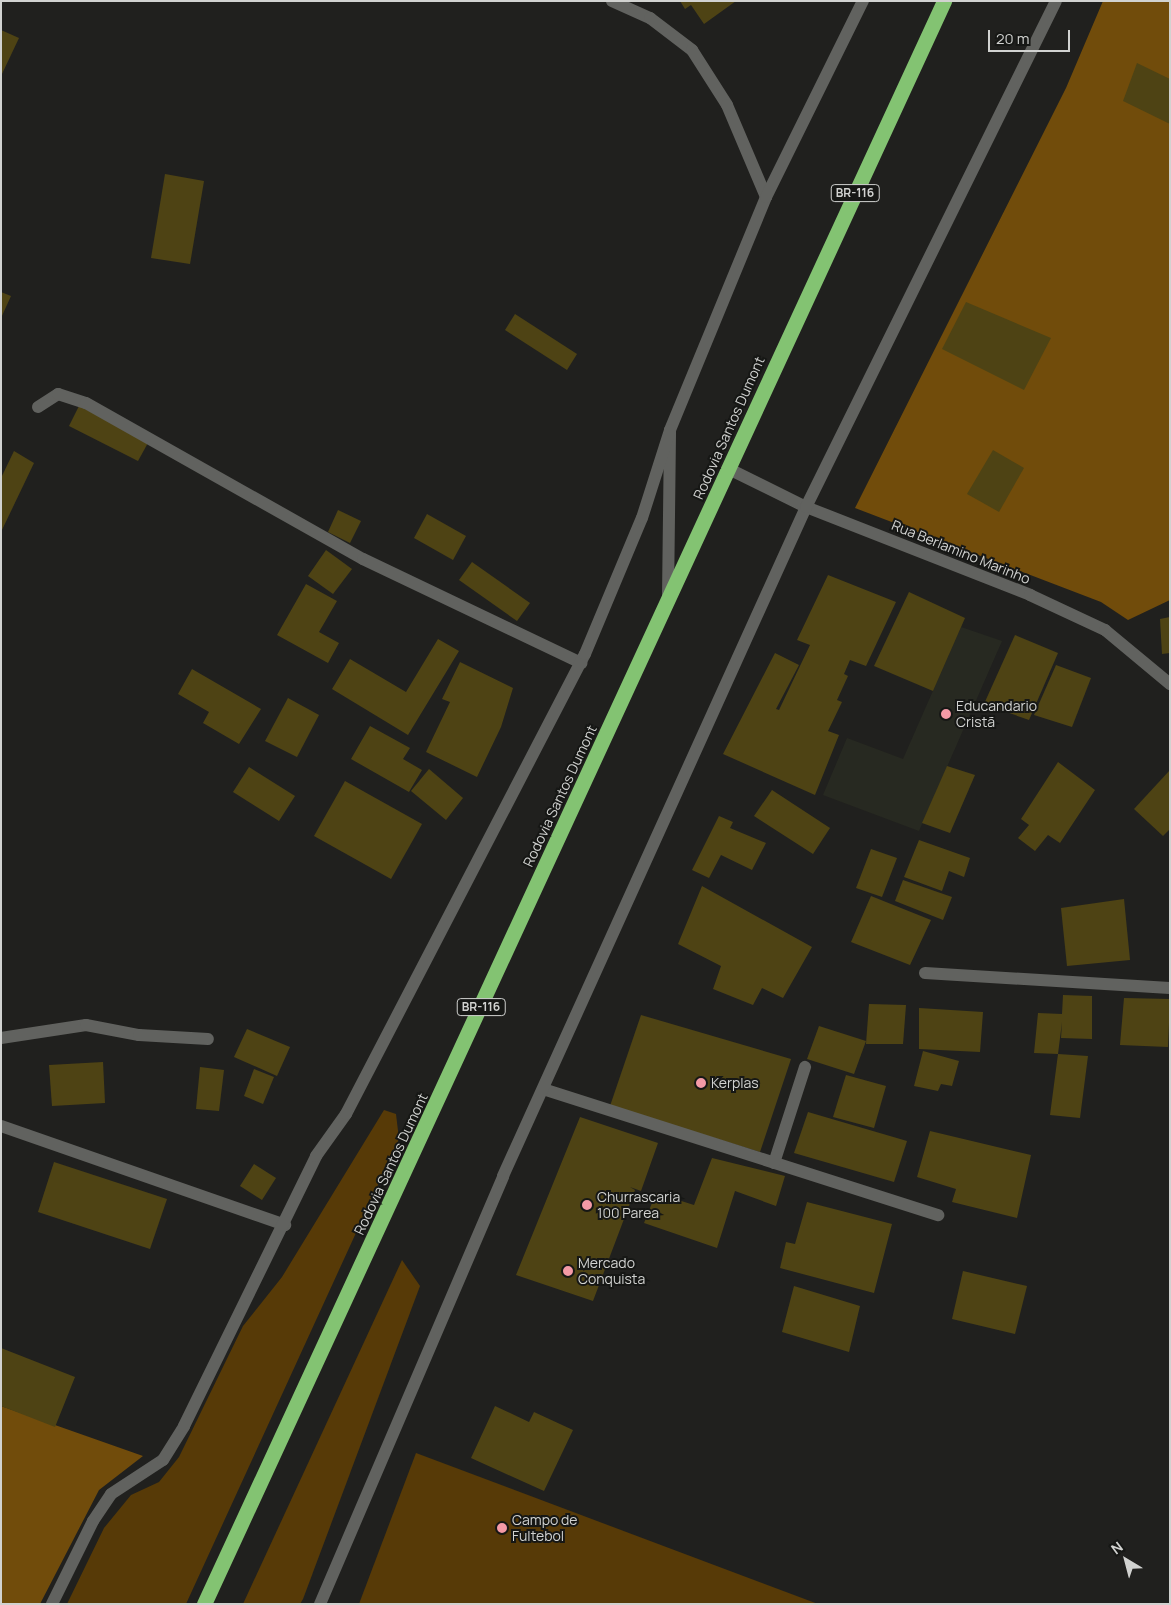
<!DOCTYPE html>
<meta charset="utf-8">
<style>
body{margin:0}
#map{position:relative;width:1171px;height:1605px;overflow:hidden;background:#20201e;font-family:Manrope,sans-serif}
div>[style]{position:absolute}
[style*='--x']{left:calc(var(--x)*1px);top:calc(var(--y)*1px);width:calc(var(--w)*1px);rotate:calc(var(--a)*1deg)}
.built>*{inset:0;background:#272921}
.green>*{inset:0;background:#573a07}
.forest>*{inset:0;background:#714c0b}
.building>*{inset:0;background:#4e4314}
.minor>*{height:12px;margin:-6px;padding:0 6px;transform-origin:6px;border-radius:6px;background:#61625f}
.highway>*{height:15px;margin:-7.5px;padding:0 7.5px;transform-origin:7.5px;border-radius:7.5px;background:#83c372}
.dots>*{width:14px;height:14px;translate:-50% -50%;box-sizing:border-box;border:2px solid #161715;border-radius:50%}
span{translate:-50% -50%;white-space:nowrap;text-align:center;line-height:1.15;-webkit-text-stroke:4px #161715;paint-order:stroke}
.shield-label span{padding:1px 4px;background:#161715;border:1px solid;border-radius:4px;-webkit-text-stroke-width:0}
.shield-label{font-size:12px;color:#d1d2d0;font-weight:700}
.street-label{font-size:14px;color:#d1d2d0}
.poi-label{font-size:14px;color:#d1d2d0}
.left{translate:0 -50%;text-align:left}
.frame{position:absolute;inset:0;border:2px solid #d1d2d0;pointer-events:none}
.north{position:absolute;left:1101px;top:1535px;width:50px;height:50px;-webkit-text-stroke:4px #161715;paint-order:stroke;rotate:323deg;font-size:14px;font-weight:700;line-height:20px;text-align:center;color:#d1d2d0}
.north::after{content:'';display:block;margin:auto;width:18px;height:22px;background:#d1d2d0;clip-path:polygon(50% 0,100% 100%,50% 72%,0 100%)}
.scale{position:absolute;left:988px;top:30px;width:82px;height:22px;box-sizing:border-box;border:2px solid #d1d2d0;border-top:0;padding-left:6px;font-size:15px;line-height:18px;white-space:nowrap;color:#d1d2d0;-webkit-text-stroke:4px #161715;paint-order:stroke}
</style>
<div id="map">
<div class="built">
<div style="clip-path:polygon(961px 627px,1002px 641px,919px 831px,823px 795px,847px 738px,903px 759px)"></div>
</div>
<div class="green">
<div style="clip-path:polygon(384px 1110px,396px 1114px,399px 1139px,186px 1604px,67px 1604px,104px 1528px,131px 1495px,159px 1482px,179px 1457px,243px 1326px,282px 1277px)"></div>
<div style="clip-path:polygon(402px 1260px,420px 1286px,303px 1599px,300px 1604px,243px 1604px)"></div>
<div style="clip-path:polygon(416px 1453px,818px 1604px,359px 1604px)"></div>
</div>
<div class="forest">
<div style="clip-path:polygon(1103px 1px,1170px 1px,1170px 600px,1128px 620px,1101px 602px,855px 508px,1066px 88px)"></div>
<div style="clip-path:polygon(1px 1406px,143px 1456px,99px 1490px,40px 1604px,1px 1604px)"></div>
</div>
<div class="building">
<div style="clip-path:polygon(680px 1px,736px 1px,704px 24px,691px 5px,685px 9px)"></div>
<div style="clip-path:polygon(1px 30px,19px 38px,1px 76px)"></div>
<div style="clip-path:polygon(1137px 63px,1170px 79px,1170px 124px,1123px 101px)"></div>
<div style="clip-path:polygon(165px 174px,204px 181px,190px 264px,151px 258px)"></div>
<div style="clip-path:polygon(1px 292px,11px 296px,1px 318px)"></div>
<div style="clip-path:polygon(966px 302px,1051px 338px,1024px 390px,942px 349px)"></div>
<div style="clip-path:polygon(515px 314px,577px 354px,567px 370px,505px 330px)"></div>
<div style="clip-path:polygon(79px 406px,149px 441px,138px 461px,69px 426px)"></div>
<div style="clip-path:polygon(993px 450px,1024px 468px,999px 512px,967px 494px)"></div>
<div style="clip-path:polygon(14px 451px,34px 463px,1px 532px,1px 478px)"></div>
<div style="clip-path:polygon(338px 510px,361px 521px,350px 543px,328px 532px)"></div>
<div style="clip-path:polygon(427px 514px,466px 536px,453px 560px,414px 538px)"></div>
<div style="clip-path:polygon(326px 550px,352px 569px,333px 594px,308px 576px)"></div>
<div style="clip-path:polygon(472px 562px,530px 603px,517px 621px,459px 580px)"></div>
<div style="clip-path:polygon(828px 575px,896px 602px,866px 666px,850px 660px,844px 674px,848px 676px,837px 700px,842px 702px,828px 731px,839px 735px,815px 795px,723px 754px,775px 653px,799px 665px,776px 709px,779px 710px,810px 645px,797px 640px)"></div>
<div style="clip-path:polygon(306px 584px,337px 601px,319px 632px,339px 643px,328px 663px,277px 635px)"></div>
<div style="clip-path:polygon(909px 592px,965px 618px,933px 691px,874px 666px)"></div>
<div style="clip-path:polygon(1170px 617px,1170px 653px,1162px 654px,1160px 619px)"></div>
<div style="clip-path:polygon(1015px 635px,1058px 653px,1029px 720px,984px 704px)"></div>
<div style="clip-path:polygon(438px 639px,459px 651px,408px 735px,332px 689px,350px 659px,406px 692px)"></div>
<div style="clip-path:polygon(460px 662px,513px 688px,501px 727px,477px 777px,426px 752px,450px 702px,442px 699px)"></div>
<div style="clip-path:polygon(1056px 665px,1091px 678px,1072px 727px,1034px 715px)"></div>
<div style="clip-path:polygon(192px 669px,261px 709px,239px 744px,203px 723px,209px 712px,178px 694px)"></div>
<div style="clip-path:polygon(288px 698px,319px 715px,297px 757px,265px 741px)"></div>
<div style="clip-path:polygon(370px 726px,410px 748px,403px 759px,422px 770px,409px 792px,351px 759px)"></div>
<div style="clip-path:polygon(1058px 762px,1095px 790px,1060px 843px,1048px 835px,1035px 851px,1018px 838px,1029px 825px,1021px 819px)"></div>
<div style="clip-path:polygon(947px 766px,975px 775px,950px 833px,922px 823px)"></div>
<div style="clip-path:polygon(249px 767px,295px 796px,279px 821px,233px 792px)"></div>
<div style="clip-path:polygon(429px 769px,463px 798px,446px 820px,411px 791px)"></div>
<div style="clip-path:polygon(1170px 770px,1170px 829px,1163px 836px,1134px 809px)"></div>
<div style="clip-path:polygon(345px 781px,422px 824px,391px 879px,314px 836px)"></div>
<div style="clip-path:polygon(772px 790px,830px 828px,813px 854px,754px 816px)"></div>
<div style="clip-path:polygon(719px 816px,733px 822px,730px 828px,766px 843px,752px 870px,721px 855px,709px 878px,692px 870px)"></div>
<div style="clip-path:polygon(919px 840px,970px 858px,964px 877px,949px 871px,942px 891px,904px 877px)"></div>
<div style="clip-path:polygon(871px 849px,897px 858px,882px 897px,856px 888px)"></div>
<div style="clip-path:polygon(903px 880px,952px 897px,943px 920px,895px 901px)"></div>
<div style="clip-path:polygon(702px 886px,812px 947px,783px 998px,762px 988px,753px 1005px,713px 989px,721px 966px,678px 944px)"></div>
<div style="clip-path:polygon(871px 896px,931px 920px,910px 965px,851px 942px)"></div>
<div style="clip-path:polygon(1124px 899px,1130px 960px,1067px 966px,1061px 908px)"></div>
<div style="clip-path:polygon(1063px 995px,1092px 996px,1092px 1039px,1061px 1038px,1062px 1022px,1058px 1054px,1088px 1056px,1080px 1118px,1050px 1115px,1058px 1054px,1034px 1053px,1038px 1013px,1062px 1014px)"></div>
<div style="clip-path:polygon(1124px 998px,1170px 999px,1168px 1047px,1120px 1045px)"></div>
<div style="clip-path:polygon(869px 1004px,906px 1005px,903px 1044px,866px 1044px)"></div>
<div style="clip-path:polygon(919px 1008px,983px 1012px,980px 1052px,919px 1049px)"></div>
<div style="clip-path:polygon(641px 1015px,791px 1059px,760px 1152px,610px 1106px)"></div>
<div style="clip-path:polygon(819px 1026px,866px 1041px,854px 1074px,807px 1059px)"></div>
<div style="clip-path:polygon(247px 1029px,290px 1047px,277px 1076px,234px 1057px)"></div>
<div style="clip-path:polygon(923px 1051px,959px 1061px,952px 1086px,941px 1084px,938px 1091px,914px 1086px)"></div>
<div style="clip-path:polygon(103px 1062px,105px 1103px,52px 1106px,49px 1065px)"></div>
<div style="clip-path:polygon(200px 1067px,224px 1070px,219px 1111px,196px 1109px)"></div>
<div style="clip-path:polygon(254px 1069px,274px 1077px,263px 1104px,244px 1096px)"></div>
<div style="clip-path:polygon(846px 1075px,886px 1086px,874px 1128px,833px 1117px)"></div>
<div style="clip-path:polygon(808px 1112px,907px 1141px,894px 1182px,794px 1153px)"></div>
<div style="clip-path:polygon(580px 1117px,658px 1143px,641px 1191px,630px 1187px,635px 1190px,593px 1301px,516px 1275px)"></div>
<div style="clip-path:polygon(930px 1131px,1031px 1155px,1017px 1218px,952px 1202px,956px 1189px,917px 1177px)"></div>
<div style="clip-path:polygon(712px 1158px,785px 1176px,776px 1206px,735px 1191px,717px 1248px,644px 1223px,656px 1193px,694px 1205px)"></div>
<div style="clip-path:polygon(54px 1162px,167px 1199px,150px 1249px,38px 1212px)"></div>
<div style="clip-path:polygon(254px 1164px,276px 1178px,262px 1200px,240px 1186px)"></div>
<div style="clip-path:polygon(807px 1202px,892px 1224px,874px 1293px,780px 1268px,786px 1242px,795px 1244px)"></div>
<div style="clip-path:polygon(963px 1271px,1027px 1286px,1015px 1334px,952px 1319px)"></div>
<div style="clip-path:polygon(794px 1286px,860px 1306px,849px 1352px,782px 1332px)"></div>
<div style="clip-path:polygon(1px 1348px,75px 1377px,55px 1427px,1px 1406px)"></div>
<div style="clip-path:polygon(495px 1406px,529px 1422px,534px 1412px,573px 1430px,544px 1491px,471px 1458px)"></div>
</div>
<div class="minor">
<div style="--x:612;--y:1;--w:42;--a:24.1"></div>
<div style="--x:650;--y:18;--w:53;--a:37.3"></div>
<div style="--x:692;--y:50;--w:65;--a:57.5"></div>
<div style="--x:727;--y:105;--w:100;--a:67"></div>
<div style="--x:38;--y:407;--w:24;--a:-33"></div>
<div style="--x:58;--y:394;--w:29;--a:18"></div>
<div style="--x:86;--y:403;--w:318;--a:29.4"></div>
<div style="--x:363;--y:559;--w:242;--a:25.5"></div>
<div style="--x:729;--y:469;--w:86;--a:26.3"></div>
<div style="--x:806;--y:507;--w:241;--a:21.4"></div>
<div style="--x:1030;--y:595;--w:83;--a:25"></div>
<div style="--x:1105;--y:630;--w:85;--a:39.7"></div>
<div style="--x:668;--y:597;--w:167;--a:-89.3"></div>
<div style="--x:670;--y:430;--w:252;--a:-67.6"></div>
<div style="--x:766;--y:197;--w:219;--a:-63.7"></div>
<div style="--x:925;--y:973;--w:245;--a:3.5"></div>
<div style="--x:1;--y:1038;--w:86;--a:-8.7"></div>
<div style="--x:86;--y:1025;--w:54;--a:10.7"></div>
<div style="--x:139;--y:1035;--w:69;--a:3.3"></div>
<div style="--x:543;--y:1089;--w:415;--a:17.7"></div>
<div style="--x:1;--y:1126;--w:301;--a:19.2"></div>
<div style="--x:774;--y:1163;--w:101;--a:-72.1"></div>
<div style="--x:52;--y:1604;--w:93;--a:-63.7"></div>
<div style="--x:93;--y:1521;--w:32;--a:-56"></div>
<div style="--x:111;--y:1494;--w:62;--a:-33.2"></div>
<div style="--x:163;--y:1460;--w:40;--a:-58"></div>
<div style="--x:184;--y:1426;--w:301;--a:-63.9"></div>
<div style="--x:316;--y:1156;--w:52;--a:-54.5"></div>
<div style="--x:346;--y:1114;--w:518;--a:-62.55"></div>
<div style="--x:585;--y:654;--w:147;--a:-67.3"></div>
<div style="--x:642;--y:518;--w:92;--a:-72.3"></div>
<div style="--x:320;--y:1604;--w:465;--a:-66.8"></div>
<div style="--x:503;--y:1176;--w:734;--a:-65.63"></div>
<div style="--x:806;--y:507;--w:564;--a:-63.71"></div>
</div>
<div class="highway">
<div style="--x:204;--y:1604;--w:1766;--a:-65.22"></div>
</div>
<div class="dots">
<div style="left:946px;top:714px;background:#f49aa6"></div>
<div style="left:701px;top:1083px;background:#f49aa6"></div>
<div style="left:587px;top:1205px;background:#f49aa6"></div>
<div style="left:568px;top:1271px;background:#f49aa6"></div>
<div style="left:502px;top:1528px;background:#f49aa6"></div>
</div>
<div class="shield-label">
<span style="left:855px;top:193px">BR-116</span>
<span style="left:481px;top:1007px">BR-116</span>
</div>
<div class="street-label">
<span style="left:729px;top:428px;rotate:-66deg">Rodovia Santos Dumont</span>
<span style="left:961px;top:552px;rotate:22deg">Rua Berlamino Marinho</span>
<span style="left:560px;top:796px;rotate:-65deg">Rodovia Santos Dumont</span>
<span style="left:391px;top:1164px;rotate:-65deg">Rodovia Santos Dumont</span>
</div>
<div class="poi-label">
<span class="left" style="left:956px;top:714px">Educandario<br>Cristã</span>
<span class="left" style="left:711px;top:1083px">Kerplas</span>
<span class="left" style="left:597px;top:1205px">Churrascaria<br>100 Parea</span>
<span class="left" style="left:578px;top:1271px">Mercado<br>Conquista</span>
<span class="left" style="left:512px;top:1528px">Campo de<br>Fultebol</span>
</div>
<div class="frame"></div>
<div class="north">N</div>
<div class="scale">20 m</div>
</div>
